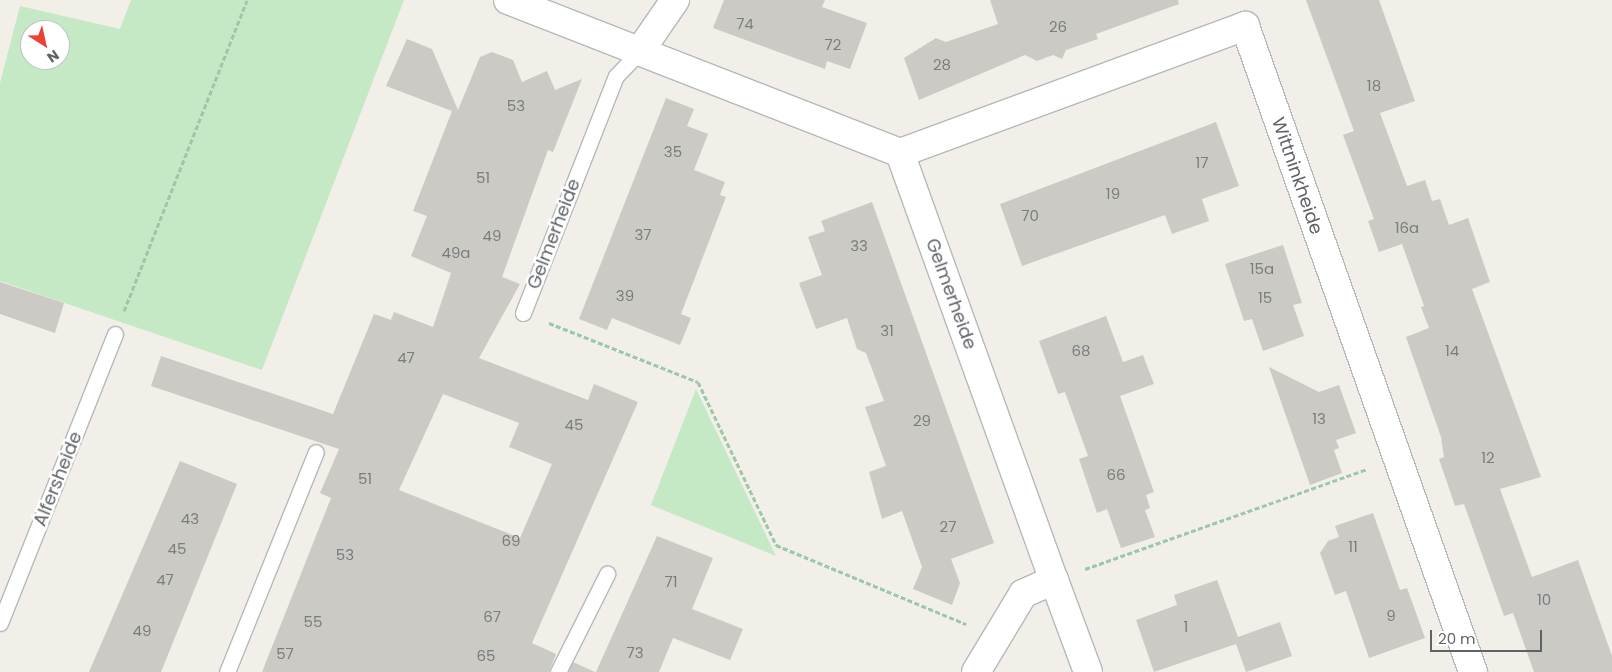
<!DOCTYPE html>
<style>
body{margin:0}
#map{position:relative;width:1612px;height:672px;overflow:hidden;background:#f1efe8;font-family:Poppins,sans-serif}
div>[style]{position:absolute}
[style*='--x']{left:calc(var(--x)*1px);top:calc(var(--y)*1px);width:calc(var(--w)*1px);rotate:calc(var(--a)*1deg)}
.green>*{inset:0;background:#c5e8c5}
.building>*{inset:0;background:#cccac5}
.path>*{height:3px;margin-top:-1.5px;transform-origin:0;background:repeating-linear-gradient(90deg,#9cc7a9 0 5px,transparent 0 7.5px)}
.roads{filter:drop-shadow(1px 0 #b5b8bc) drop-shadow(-1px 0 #b5b8bc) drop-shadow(0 1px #b5b8bc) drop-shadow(0 -1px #b5b8bc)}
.lane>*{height:15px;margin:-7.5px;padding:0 7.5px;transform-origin:7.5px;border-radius:7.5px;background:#fff}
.street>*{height:28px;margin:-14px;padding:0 14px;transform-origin:14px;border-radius:14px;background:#fff}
span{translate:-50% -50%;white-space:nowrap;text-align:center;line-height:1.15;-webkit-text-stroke:5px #fff;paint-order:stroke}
.number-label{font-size:15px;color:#7a7d7f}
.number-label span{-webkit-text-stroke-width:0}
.street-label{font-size:18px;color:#5f6368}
.north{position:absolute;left:20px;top:20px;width:50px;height:50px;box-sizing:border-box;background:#fff;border:1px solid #bfc1c3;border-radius:50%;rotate:145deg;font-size:14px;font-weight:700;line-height:20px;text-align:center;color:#5f6368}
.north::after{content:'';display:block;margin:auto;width:18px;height:22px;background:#ea4335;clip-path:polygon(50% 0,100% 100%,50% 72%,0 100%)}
.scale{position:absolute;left:1430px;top:630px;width:112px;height:22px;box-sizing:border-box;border:2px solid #5f6368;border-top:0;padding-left:6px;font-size:15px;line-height:18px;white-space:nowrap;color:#5f6368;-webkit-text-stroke:4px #fff;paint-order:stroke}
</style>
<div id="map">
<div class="green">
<div style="clip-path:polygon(evenodd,131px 0,404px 0,262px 370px,0 281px,0 83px,20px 6px,120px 29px,131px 0,30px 30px,60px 30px,60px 60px,30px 60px,30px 30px)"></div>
<div style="clip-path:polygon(696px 389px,776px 556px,651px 505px)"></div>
</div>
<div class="building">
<div style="clip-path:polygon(724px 0,825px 0,822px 7px,867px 23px,850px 69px,827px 61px,825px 69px,713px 28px)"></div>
<div style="clip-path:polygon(990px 0,1178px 0,1179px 4px,1096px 34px,1098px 39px,1066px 50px,1062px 59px,1053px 55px,1037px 61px,1025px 55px,919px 100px,904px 58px,936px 38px,946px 42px,998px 24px)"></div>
<div style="clip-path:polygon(1306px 0,1379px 0,1415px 101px,1380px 113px,1407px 186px,1425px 180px,1432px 201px,1440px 199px,1449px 225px,1468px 218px,1490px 282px,1472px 289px,1541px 477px,1500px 489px,1532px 577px,1578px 560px,1612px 656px,1612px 672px,1534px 672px,1513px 613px,1504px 616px,1464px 504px,1455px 506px,1439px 459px,1444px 457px,1441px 437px,1406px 337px,1429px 328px,1421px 307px,1424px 306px,1402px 244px,1379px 252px,1368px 221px,1374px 219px,1343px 135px,1354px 131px)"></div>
<div style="clip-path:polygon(evenodd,407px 39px,432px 49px,458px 110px,480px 57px,492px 52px,513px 60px,522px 82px,547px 71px,555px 90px,582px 79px,553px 152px,548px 150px,502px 277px,520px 284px,479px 358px,588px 400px,594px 384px,638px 402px,532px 643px,556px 654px,549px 672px,262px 672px,331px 498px,320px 493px,339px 449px,151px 386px,161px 356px,333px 414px,374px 314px,391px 320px,394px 312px,433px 327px,451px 273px,411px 256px,427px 216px,413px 211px,452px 111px,386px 86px,407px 39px,443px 394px,519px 423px,509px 447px,552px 464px,520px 538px,399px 490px,443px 394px)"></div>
<div style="clip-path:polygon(666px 98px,694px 109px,687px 126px,708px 134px,694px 170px,725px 182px,720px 195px,726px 197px,681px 314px,691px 318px,680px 345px,612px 318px,607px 330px,579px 319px)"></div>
<div style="clip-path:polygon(1216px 122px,1239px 186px,1202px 199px,1209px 221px,1172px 234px,1165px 215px,1022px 266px,1000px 204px)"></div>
<div style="clip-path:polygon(872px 202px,994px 543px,951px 559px,960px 583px,952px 605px,913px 589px,922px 567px,902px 511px,882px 519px,869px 472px,886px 466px,865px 407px,884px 401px,866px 353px,857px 349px,847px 318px,816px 329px,799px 283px,822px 275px,808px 237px,825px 231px,821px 221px)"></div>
<div style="clip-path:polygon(1283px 245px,1302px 303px,1293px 305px,1304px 336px,1263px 351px,1252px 319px,1244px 321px,1225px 264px)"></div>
<div style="clip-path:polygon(0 282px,64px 303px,55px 333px,0 314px)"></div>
<div style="clip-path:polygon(1106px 316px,1123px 362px,1143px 355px,1154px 384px,1120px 396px,1154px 492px,1146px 495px,1150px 508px,1145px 510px,1155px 537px,1121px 548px,1107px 509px,1097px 513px,1079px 459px,1088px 456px,1065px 392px,1058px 394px,1039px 341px)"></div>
<div style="clip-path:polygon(1269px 367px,1319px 392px,1339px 385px,1356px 433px,1336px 440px,1339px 448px,1334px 450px,1342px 473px,1310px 485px)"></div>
<div style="clip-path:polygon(180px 461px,237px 484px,161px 672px,89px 672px)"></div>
<div style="clip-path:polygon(1373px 513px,1400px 590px,1407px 588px,1425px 638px,1369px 658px,1346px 591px,1335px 595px,1320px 553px,1328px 541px,1339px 537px,1335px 526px)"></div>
<div style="clip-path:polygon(657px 536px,713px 558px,692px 609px,743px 629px,730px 660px,673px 638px,659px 672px,596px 672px)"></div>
<div style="clip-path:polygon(1217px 580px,1238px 637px,1280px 622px,1292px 656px,1246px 672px,1236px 644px,1154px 672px,1136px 620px,1177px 605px,1174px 595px)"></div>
<div style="clip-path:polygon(573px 662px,595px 672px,568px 672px)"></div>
</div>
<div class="path">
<div style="--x:124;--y:311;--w:334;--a:-68.4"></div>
<div style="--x:549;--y:323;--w:160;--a:21.6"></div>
<div style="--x:698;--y:382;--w:181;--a:64.4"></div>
<div style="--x:776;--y:545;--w:206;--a:22.6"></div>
<div style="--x:1085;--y:569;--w:299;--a:-19.5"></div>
</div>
<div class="roads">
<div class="lane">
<div style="--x:523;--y:313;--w:255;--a:-68.6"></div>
<div style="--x:616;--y:76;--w:35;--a:-46"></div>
<div style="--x:0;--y:623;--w:311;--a:-68.3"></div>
<div style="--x:227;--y:672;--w:237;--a:-68"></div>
<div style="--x:558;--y:672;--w:110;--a:-63.4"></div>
</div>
<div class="street">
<div style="--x:508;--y:0;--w:421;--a:21.3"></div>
<div style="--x:900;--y:153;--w:454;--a:70.2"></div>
<div style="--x:1054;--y:580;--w:34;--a:156"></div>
<div style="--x:1023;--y:594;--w:91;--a:121.1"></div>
<div style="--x:640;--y:51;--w:62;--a:-55.5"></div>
<div style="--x:900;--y:153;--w:368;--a:-20.2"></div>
<div style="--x:1245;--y:26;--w:685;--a:70.56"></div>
<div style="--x:1054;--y:580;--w:98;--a:69.7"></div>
</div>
</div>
<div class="number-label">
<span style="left:745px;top:24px">74</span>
<span style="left:1058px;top:27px">26</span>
<span style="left:833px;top:45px">72</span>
<span style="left:942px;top:65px">28</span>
<span style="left:1374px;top:86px">18</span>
<span style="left:516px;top:106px">53</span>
<span style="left:673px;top:152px">35</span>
<span style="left:1202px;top:163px">17</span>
<span style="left:483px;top:178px">51</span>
<span style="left:1113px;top:194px">19</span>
<span style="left:1030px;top:216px">70</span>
<span style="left:1407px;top:228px">16a</span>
<span style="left:643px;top:235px">37</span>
<span style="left:492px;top:236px">49</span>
<span style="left:859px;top:246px">33</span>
<span style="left:456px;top:253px">49a</span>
<span style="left:1262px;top:269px">15a</span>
<span style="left:625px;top:296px">39</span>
<span style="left:1265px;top:298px">15</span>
<span style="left:887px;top:331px">31</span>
<span style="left:1081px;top:351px">68</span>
<span style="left:1452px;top:351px">14</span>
<span style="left:406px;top:358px">47</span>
<span style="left:1319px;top:419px">13</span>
<span style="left:922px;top:421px">29</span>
<span style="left:574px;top:425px">45</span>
<span style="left:1488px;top:458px">12</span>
<span style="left:1116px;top:475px">66</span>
<span style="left:365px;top:479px">51</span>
<span style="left:190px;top:519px">43</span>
<span style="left:948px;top:527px">27</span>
<span style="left:511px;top:541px">69</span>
<span style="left:1353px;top:547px">11</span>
<span style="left:177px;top:549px">45</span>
<span style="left:345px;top:555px">53</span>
<span style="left:165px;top:580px">47</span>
<span style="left:671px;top:582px">71</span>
<span style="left:1544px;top:600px">10</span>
<span style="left:1391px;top:616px">9</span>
<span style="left:492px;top:617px">67</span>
<span style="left:313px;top:622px">55</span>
<span style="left:1186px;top:627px">1</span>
<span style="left:142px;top:631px">49</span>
<span style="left:635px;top:653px">73</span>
<span style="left:285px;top:654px">57</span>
<span style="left:486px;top:656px">65</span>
</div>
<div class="street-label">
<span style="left:1297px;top:176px;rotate:71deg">Wittninkheide</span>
<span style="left:554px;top:234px;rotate:-69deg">Gelmerheide</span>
<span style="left:951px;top:294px;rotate:70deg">Gelmerheide</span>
<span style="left:58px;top:479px;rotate:-68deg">Alfersheide</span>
</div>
<div class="north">N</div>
<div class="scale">20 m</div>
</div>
